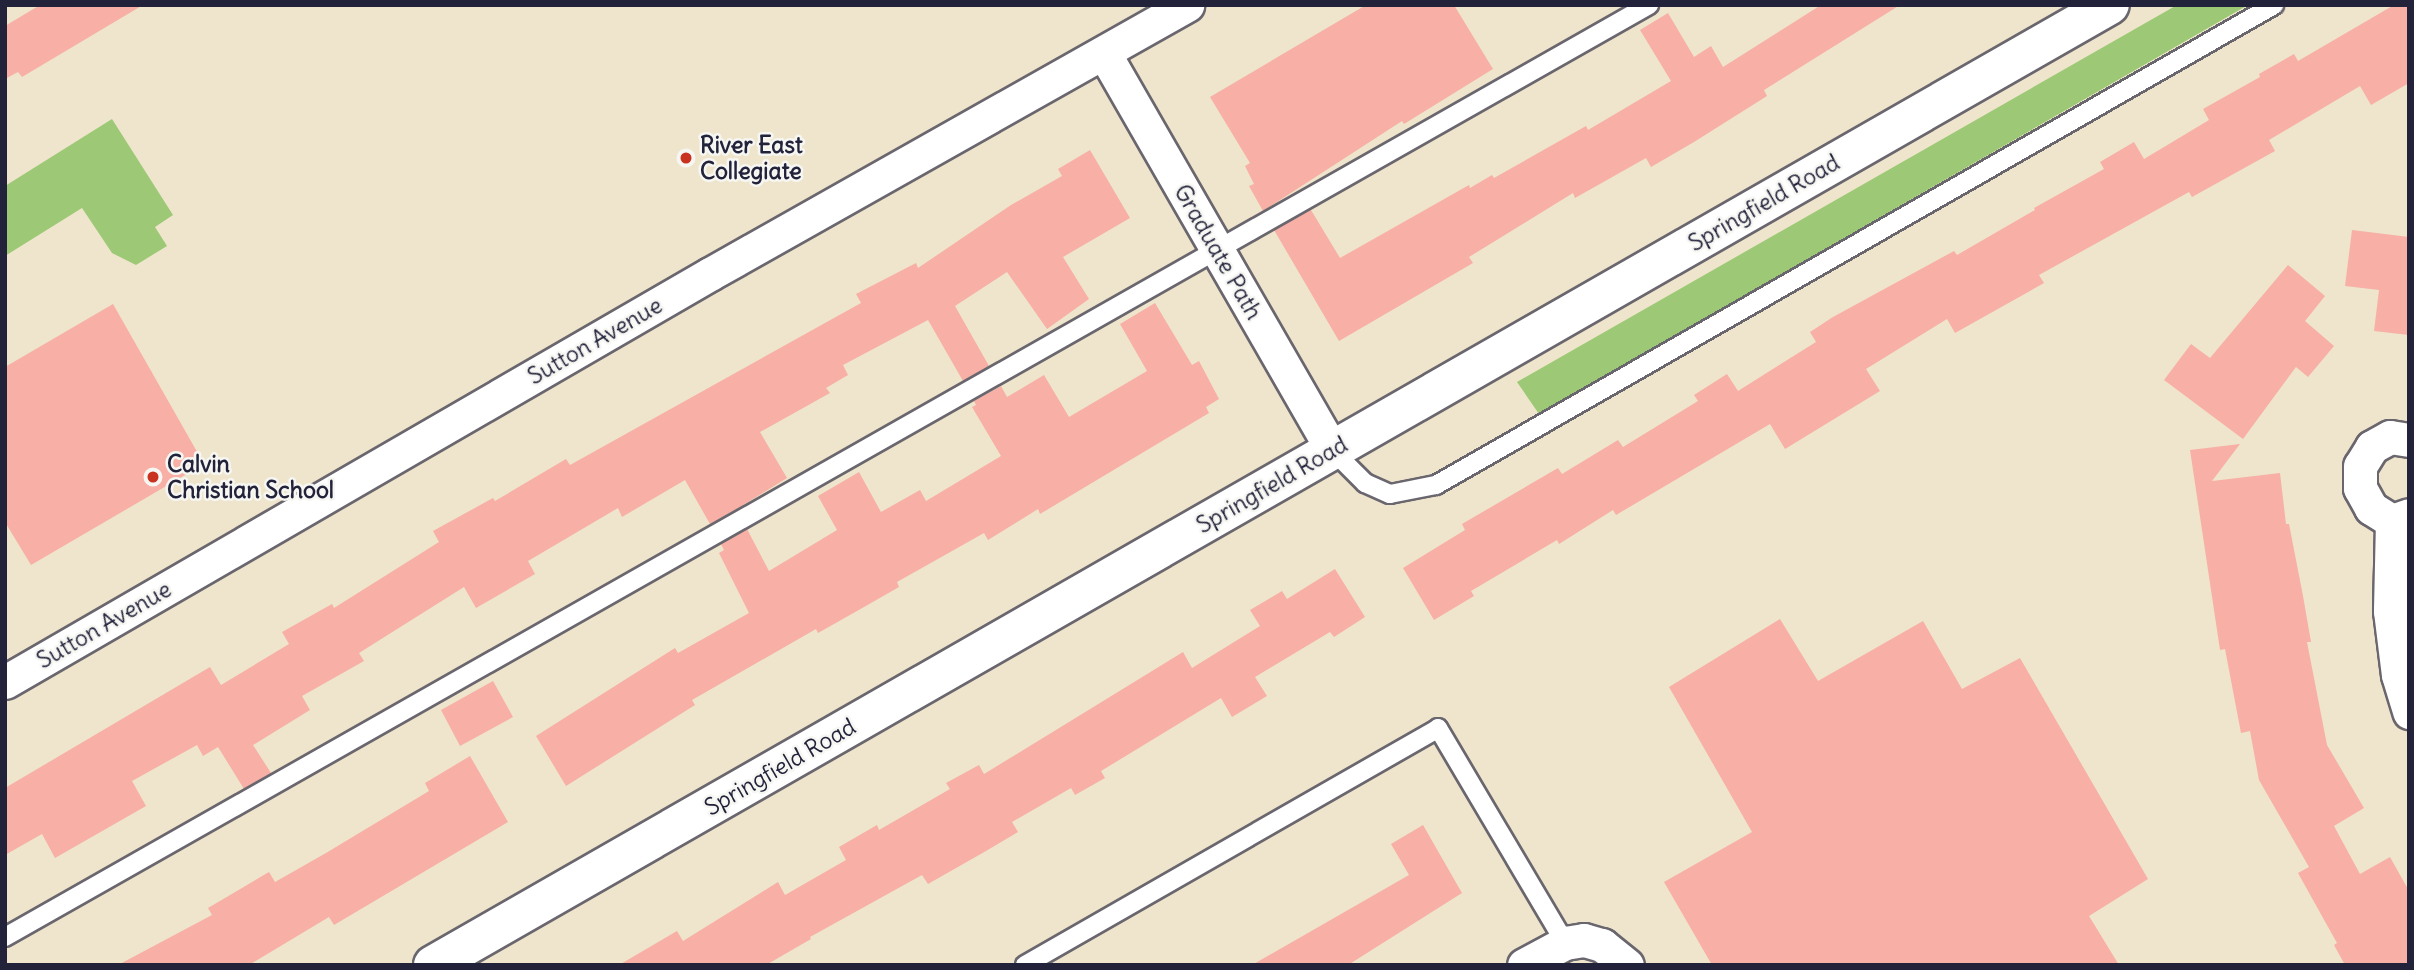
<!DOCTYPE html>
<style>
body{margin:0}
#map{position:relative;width:2414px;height:970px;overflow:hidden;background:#efe5cc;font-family:Delius,sans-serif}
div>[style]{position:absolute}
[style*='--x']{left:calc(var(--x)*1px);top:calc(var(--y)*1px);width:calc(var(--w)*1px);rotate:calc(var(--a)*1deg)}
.green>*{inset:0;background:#9dc976}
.building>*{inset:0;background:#f7afa6}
.roads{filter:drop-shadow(2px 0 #6a666e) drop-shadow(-2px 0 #6a666e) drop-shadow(0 2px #6a666e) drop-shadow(0 -2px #6a666e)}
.service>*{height:18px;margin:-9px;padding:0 9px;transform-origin:9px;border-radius:9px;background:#fff}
.minor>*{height:33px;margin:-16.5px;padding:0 16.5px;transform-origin:16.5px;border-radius:16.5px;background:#fff}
.tertiary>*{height:38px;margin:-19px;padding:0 19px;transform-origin:19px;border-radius:19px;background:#fff}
.dots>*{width:19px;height:19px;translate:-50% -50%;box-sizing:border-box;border:4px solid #f6f6f2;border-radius:50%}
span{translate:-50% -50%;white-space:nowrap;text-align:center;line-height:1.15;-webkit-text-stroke:5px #f6f6f2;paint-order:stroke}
.poi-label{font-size:23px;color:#22223b;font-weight:700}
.left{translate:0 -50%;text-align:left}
.street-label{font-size:23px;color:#22223b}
.frame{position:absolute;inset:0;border:7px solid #22223b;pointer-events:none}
</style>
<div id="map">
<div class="green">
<div style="clip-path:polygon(2177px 5px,2248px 5px,1539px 414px,1517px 382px)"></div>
<div style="clip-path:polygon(112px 119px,173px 215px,155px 227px,167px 246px,136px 265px,112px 253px,82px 208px,5px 256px,5px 186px)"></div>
</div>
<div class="building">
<div style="clip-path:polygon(40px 5px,143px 5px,22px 77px,18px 72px,5px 79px,5px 26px)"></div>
<div style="clip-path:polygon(1366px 5px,1454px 5px,1493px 69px,1404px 124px,1402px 121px,1263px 211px,1249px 186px,1254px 184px,1245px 166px,1250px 163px,1210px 97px)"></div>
<div style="clip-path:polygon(1821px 5px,1900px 5px,1764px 90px,1767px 96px,1694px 142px,1651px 167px,1646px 158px,1575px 198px,1573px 193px,1469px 257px,1473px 263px,1339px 341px,1274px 230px,1311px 210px,1340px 258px,1469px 185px,1470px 188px,1492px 175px,1494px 178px,1586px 126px,1588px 130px,1671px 81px,1640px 30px,1668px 13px,1694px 57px,1711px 46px,1723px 67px)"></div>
<div style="clip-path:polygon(2394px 5px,2409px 5px,2409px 83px,2371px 105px,2360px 86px,2269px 140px,2275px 151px,2192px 197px,2189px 192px,2039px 275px,2044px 283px,2005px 305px,1955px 333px,1947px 319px,1866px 369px,1880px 391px,1785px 449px,1770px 424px,1616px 515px,1613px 510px,1559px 544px,1557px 540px,1471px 591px,1474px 596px,1434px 620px,1403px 568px,1465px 530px,1462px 524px,1558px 468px,1562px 474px,1618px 440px,1623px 447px,1698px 401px,1694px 395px,1727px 374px,1738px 391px,1816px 342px,1810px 332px,1833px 317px,1954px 251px,1957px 255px,2035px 210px,2034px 208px,2104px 169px,2100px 162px,2134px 142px,2144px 159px,2209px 120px,2203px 109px,2260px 77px,2259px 74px,2294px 54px,2298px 61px)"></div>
<div style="clip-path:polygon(1090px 150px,1130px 218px,1063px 257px,1089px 299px,1047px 329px,1007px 272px,955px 306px,989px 366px,963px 381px,928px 320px,843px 365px,848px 375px,826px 388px,830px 393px,760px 432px,787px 478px,740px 507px,710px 524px,685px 480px,622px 517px,618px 508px,528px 561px,535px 574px,476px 608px,464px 587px,359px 653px,364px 661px,302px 696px,310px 710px,253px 745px,271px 773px,244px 789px,218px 747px,203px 756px,197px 745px,132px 781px,146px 806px,55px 858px,42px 834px,5px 855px,5px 788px,210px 667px,221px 685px,289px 644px,282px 632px,332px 604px,334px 608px,439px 542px,433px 531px,493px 498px,495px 501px,566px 459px,570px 465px,861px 303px,856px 294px,916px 263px,918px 268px,1011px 205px,1062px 176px,1058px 169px)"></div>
<div style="clip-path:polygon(2352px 230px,2409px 237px,2409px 335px,2374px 331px,2379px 290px,2345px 286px)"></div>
<div style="clip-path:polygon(2288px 265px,2325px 296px,2305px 321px,2334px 346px,2308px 377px,2296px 367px,2243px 439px,2164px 380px,2191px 344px,2210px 358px)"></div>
<div style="clip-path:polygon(1155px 303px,1192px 365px,1199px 361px,1219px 399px,1206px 407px,1209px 413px,1040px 514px,1038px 509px,988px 540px,984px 533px,897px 582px,899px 587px,857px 611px,818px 633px,816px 629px,692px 700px,695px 705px,566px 786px,536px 736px,675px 648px,678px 653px,749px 613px,719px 553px,724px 550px,721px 544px,747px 529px,769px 571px,837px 530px,818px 496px,859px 472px,881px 512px,920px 490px,926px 501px,1001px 456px,972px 407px,976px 405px,974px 401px,1001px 386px,1007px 397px,1044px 375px,1069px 417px,1147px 371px,1120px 324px)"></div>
<div style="clip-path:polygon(113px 304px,204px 464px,31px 565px,5px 522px,5px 367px)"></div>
<div style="clip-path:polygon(2240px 444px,2212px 481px,2280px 473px,2286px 524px,2289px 524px,2303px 596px,2311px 642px,2307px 642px,2327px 745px,2364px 808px,2334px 826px,2360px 874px,2390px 857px,2409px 891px,2409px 965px,2345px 965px,2334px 945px,2337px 943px,2298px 873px,2309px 867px,2259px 780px,2250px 731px,2241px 733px,2225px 649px,2220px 650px,2190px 450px)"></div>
<div style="clip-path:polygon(1335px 569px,1365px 617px,1334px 637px,1330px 632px,1255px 677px,1267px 696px,1232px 717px,1221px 698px,1101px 771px,1105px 778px,1075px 795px,1071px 788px,1012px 822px,1018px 832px,986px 851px,928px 884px,922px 875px,810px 937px,811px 939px,766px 965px,619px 965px,677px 931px,683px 941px,778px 882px,785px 895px,846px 860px,839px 847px,877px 825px,879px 830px,950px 789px,946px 783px,979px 765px,984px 774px,1183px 652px,1192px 668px,1260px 626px,1250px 610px,1282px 591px,1287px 599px)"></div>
<div style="clip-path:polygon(1780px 619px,1818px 681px,1923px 621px,1962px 689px,2020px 658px,2148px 879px,2089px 916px,2119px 965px,1712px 965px,1664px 882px,1752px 832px,1669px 687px)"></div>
<div style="clip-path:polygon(493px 681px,513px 717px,460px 746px,441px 710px)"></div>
<div style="clip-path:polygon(470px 756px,508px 822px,334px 925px,329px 917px,249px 965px,118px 965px,212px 915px,208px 908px,269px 872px,275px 882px,326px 853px,429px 791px,425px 783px)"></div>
<div style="clip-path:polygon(1423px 825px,1462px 893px,1348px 965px,1252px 965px,1409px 875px,1391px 844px)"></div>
</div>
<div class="roads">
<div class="service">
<div style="--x:1332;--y:450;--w:47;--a:45"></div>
<div style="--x:1365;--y:483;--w:27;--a:24"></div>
<div style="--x:1390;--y:494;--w:47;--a:-11.1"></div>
<div style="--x:1436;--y:485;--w:966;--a:-29.8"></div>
<div style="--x:5;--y:937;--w:1890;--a:-29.55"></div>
<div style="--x:1025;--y:965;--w:476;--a:-29.8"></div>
<div style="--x:1438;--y:728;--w:250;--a:59.4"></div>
</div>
<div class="minor">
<div style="--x:1104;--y:53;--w:458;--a:60.1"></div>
<div style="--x:2409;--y:440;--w:19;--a:-171"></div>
<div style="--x:2390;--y:437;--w:21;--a:151"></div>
<div style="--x:2372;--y:447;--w:22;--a:122"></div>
<div style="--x:2360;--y:466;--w:22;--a:90"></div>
<div style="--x:2360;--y:488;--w:23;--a:61"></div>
<div style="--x:2371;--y:508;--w:25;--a:32"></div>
<div style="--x:2392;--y:521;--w:18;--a:-19"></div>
<div style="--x:2392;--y:521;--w:90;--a:91.3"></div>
<div style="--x:2390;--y:611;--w:64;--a:82.9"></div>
<div style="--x:2398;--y:675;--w:39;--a:73"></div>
<div style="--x:5;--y:682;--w:815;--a:-30.06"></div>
<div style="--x:710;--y:274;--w:548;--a:-29.42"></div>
<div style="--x:1524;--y:965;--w:47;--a:-28.2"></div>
<div style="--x:1565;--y:943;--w:19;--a:-9"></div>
<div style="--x:1584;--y:940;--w:19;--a:16"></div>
<div style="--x:1602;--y:945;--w:32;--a:39"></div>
</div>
<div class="tertiary">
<div style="--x:433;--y:965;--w:1932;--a:-29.79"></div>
</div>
</div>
<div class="dots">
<div style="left:686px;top:158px;background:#c8321e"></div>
<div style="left:153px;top:477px;background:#c8321e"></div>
</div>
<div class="poi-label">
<span class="left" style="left:700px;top:158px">River East<br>Collegiate</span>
<span class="left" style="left:167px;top:477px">Calvin<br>Christian School</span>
</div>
<div class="street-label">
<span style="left:1764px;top:203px;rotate:-30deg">Springfield Road</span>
<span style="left:1218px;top:252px;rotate:60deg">Graduate Path</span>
<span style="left:595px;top:341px;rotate:-30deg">Sutton Avenue</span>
<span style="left:1272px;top:485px;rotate:-30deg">Springfield Road</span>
<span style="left:104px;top:625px;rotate:-30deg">Sutton Avenue</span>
<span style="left:780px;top:767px;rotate:-30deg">Springfield Road</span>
</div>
<div class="frame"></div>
</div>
